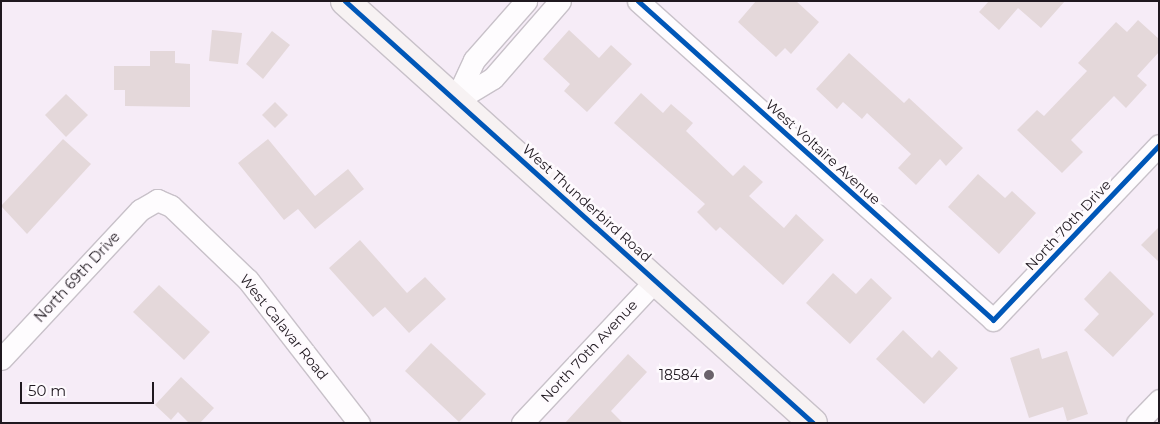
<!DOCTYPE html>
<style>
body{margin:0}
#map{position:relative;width:1160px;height:424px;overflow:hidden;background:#f6ecf7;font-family:Montserrat,sans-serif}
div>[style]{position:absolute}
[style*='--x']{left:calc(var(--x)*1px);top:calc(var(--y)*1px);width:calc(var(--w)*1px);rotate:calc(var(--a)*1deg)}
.building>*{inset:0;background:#e4d8da}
.roads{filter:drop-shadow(1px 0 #c8c1c9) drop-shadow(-1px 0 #c8c1c9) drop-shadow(0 1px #c8c1c9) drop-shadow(0 -1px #c8c1c9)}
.minor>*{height:21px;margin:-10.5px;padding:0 10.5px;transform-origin:10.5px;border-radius:10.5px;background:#fefcfe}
.major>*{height:28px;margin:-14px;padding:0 14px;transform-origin:14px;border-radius:14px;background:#f7f2f3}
.cycleway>*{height:5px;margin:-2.5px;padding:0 2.5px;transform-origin:2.5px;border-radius:2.5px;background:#0057b8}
.dots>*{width:14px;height:14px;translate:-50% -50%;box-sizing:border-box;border:2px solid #fefafe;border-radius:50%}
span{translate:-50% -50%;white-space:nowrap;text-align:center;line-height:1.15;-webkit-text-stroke:5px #fefafe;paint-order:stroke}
.street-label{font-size:14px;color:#1f181f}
.poi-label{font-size:14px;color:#1f181f}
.right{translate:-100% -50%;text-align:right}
.frame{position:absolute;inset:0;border:2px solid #1f181f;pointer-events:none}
.scale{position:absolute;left:20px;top:382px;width:134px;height:22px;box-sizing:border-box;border:2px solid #1f181f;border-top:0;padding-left:6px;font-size:15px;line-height:18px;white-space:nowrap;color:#1f181f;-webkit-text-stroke:4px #fefafe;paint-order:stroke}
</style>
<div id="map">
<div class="building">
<div style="clip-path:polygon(756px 1px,796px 1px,819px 22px,791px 54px,785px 48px,776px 57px,738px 22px)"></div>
<div style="clip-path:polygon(989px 1px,1065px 1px,1041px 28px,1018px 8px,999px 30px,979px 12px)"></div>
<div style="clip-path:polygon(1138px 20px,1159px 39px,1159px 52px,1137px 76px,1147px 85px,1126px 108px,1114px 96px,1071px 140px,1083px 152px,1062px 173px,1017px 130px,1037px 110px,1044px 116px,1087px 71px,1078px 63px,1116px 22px,1127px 32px)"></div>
<div style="clip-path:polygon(212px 30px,242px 33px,238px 64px,209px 61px)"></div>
<div style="clip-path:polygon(569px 30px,599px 58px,611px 45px,632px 64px,587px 112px,564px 91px,570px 84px,543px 59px)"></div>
<div style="clip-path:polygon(272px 31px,290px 45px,263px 79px,246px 64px)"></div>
<div style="clip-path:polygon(150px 51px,175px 51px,175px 63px,190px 64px,190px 107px,125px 106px,125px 90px,114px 90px,114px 66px,150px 66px)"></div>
<div style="clip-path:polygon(849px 53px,904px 103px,909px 98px,963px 148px,946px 166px,940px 159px,916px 185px,898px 168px,911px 154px,867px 113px,862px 119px,843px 102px,837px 109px,816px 89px)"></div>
<div style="clip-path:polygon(641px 93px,663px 113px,671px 104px,693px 123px,686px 131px,733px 176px,744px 165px,763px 182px,749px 196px,784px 228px,796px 214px,824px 240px,783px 285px,720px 227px,716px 231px,697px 212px,705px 204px,614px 123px)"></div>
<div style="clip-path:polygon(66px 94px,88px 115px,66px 137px,45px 115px)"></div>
<div style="clip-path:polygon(275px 102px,288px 115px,275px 128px,262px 115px)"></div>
<div style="clip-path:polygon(63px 139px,91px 164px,27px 234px,1px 206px)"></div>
<div style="clip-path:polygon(268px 139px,315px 196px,348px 169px,364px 189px,315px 229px,298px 209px,284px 220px,238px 163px)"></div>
<div style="clip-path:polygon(978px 174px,1005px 198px,1012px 191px,1036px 213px,999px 254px,948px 207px)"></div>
<div style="clip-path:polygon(1159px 227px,1159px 262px,1141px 245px)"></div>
<div style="clip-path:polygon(360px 240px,407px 293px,425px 277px,446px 299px,409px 333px,385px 307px,373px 317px,329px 268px)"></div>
<div style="clip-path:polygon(1110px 271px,1154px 314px,1113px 357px,1084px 330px,1099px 314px,1084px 299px)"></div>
<div style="clip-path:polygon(833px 273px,856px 294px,871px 278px,892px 298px,850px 344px,806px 303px)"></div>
<div style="clip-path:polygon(159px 285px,210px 332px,184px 360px,133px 312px)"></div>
<div style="clip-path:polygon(903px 330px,932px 358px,939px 350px,958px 368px,924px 404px,876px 359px)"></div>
<div style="clip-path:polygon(431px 343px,486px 394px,459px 422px,405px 371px)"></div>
<div style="clip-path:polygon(1039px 348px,1042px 359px,1067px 351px,1088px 414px,1067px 421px,1063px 407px,1029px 418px,1010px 358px)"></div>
<div style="clip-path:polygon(628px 354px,647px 372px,611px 411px,623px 423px,565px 423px)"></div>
<div style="clip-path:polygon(181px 377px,214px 408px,200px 423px,189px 423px,178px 412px,171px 420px,155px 405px)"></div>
</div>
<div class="roads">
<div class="minor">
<div style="--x:638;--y:1;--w:477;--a:41.9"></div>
<div style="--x:993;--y:320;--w:241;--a:-46.5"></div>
<div style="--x:455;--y:101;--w:44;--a:-31.2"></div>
<div style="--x:493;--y:78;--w:102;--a:-49"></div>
<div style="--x:455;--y:101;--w:45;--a:-65.1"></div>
<div style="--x:474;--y:60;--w:79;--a:-48.6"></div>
<div style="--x:1;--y:359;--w:204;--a:-47"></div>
<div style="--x:140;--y:210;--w:20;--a:-30"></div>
<div style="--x:157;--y:200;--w:15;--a:23"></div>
<div style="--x:171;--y:206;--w:107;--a:43.9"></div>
<div style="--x:248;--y:280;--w:181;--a:52.2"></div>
<div style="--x:522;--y:423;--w:196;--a:-46.9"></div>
<div style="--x:1137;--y:423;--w:32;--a:-46"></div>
</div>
<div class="major">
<div style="--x:345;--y:1;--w:630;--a:42.04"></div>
</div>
</div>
<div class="cycleway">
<div style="--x:345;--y:1;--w:630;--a:42.04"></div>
<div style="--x:638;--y:1;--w:477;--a:41.9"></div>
<div style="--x:993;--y:320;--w:241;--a:-46.5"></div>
</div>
<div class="dots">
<div style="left:709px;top:375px;background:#6a626b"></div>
</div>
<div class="street-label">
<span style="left:823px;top:152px;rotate:42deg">West Voltaire Avenue</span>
<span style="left:587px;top:203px;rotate:42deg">West Thunderbird Road</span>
<span style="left:1068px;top:225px;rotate:-47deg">North 70th Drive</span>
<span style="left:77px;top:277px;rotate:-47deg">North 69th Drive</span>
<span style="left:284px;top:327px;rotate:51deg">West Calavar Road</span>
<span style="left:589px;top:351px;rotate:-47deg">North 70th Avenue</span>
</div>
<div class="poi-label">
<span class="right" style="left:699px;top:375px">18584</span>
</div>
<div class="frame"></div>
<div class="scale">50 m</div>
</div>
